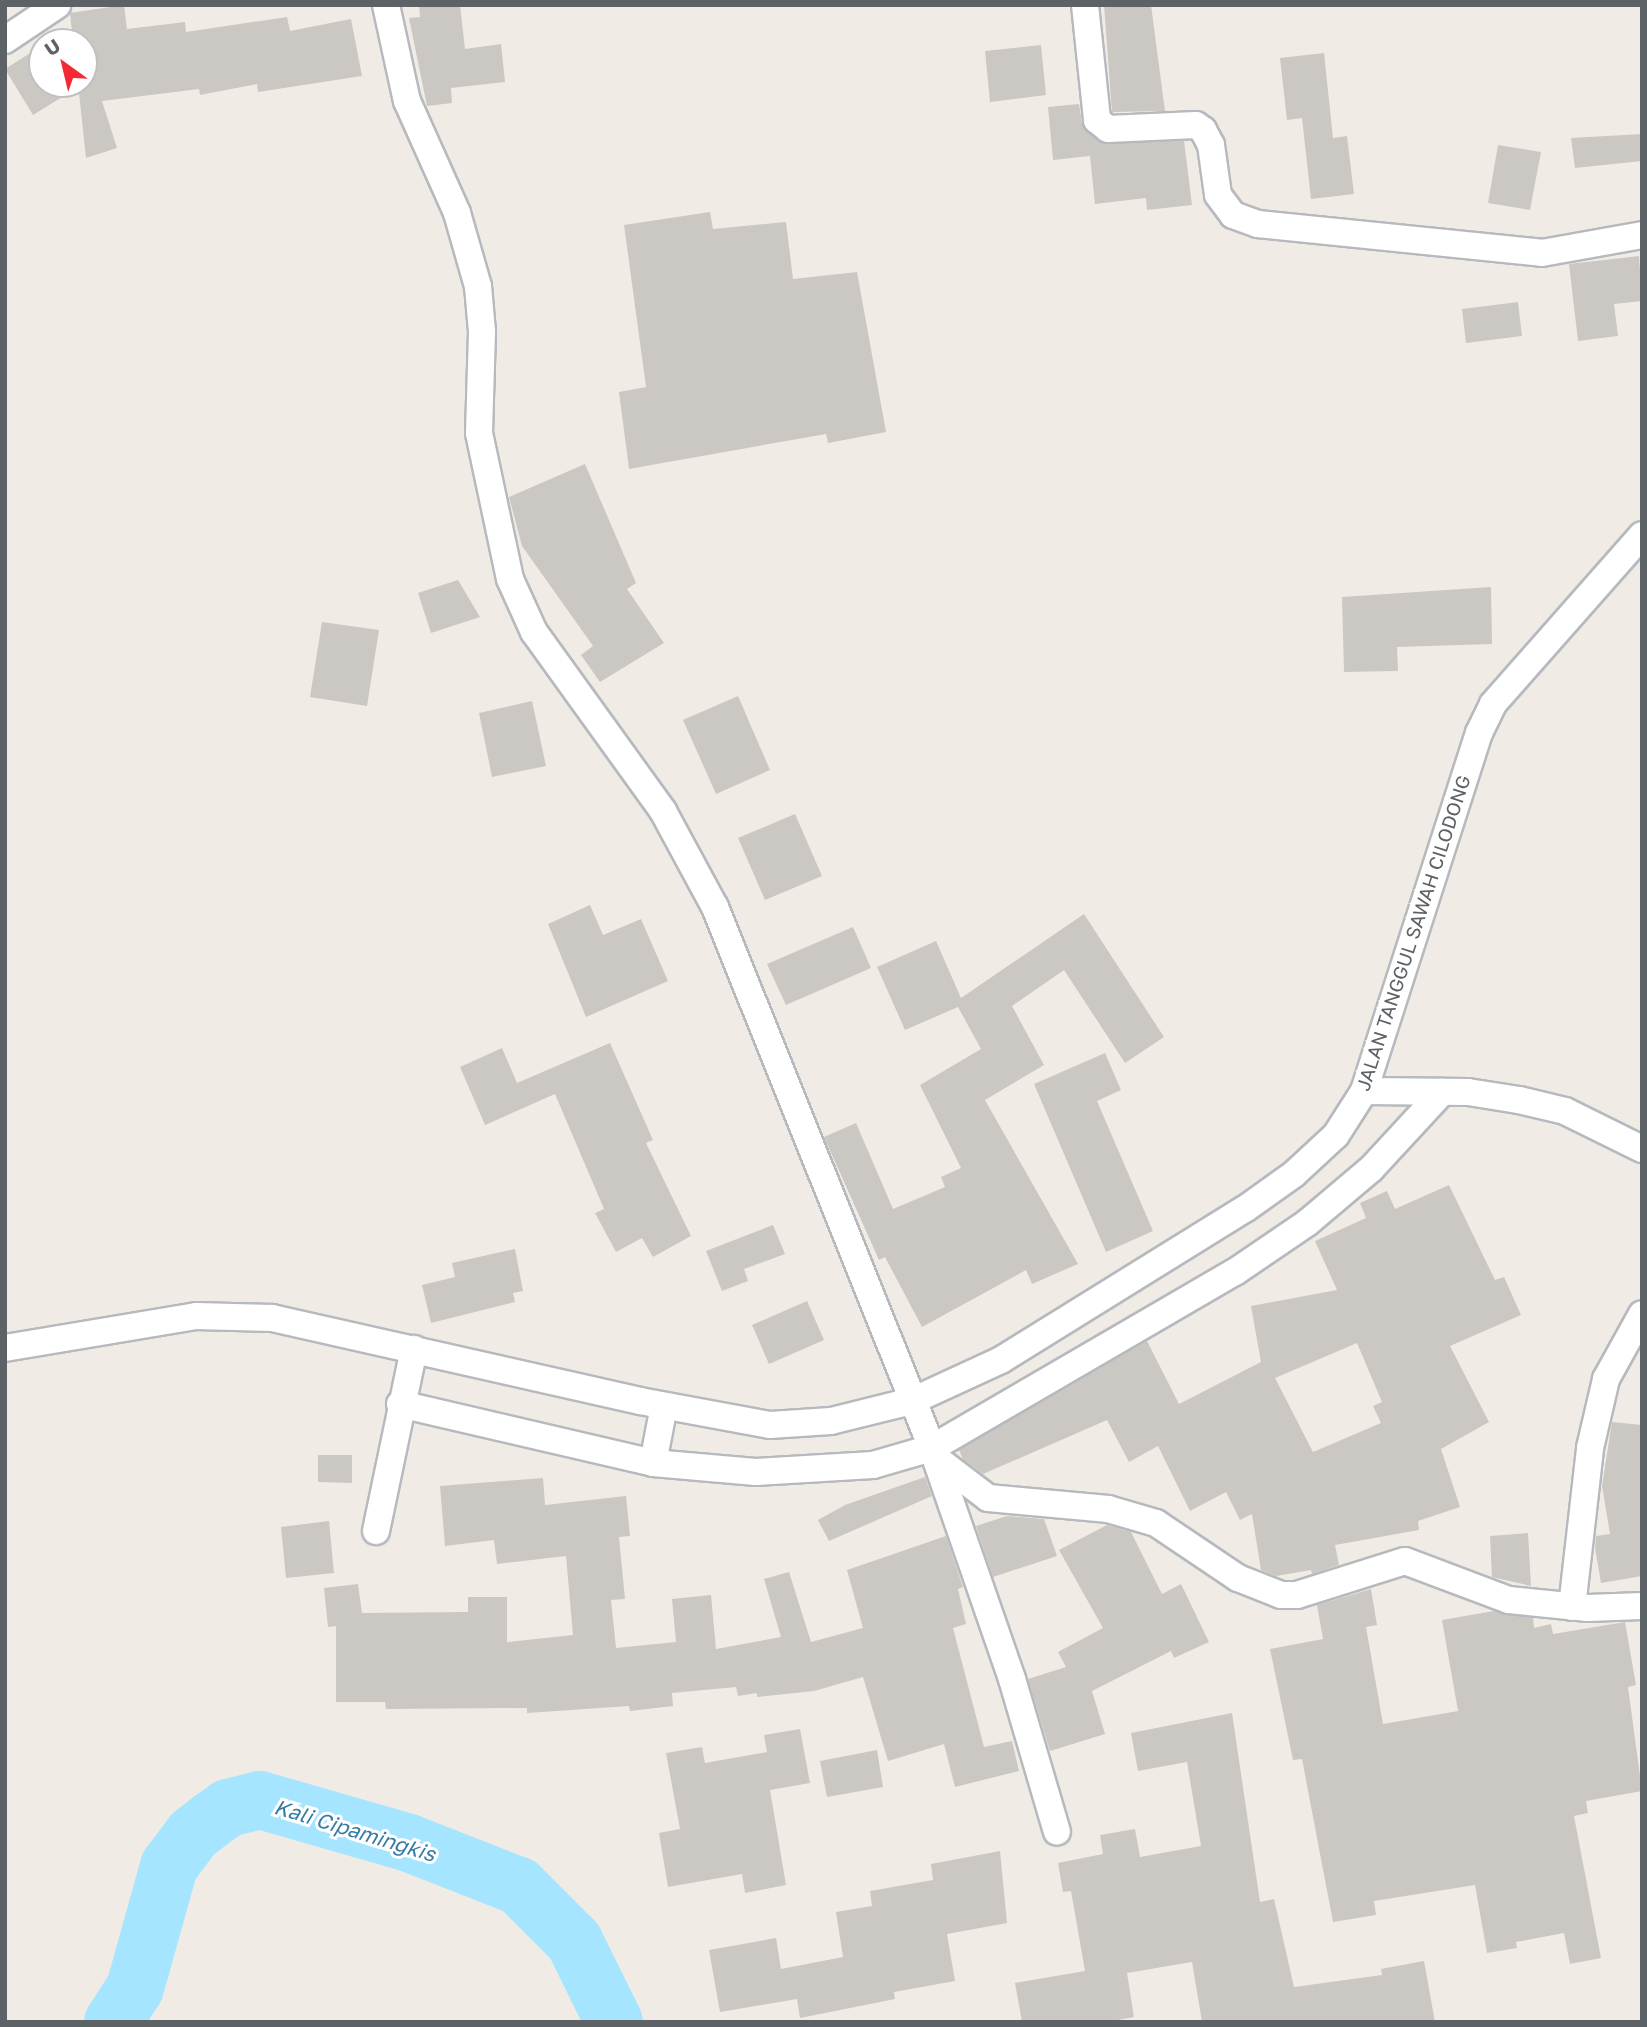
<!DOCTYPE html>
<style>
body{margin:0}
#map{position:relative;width:1647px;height:2027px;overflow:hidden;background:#f0ece5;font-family:"Golos Text",sans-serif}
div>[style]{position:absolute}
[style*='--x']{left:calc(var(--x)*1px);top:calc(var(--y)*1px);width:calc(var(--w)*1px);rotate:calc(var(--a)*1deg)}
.river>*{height:58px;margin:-29px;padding:0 29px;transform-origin:29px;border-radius:29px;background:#a6e5ff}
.building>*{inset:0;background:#cbc7c2}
.roads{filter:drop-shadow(2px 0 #b6b9bd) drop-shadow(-2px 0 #b6b9bd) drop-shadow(0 2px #b6b9bd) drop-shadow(0 -2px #b6b9bd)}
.street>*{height:26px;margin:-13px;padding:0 13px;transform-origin:13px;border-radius:13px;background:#fff}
span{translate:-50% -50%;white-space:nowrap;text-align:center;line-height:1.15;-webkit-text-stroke:6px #fff;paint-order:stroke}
.street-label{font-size:19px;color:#5d6266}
.water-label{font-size:21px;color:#377ca5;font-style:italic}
.frame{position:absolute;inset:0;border:7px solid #5d6266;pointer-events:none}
.north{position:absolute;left:28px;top:28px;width:70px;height:70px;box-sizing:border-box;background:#fff;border:2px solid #bec0c2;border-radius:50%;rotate:326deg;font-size:19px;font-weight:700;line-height:28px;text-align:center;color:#5d6266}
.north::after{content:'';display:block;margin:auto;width:24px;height:32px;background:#f32936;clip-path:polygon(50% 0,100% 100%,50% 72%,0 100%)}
</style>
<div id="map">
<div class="river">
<div style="--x:113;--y:2022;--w:40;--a:-57.1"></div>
<div style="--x:135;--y:1988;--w:127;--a:-74.4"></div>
<div style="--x:169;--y:1866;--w:39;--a:-53"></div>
<div style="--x:192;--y:1835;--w:24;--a:-38"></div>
<div style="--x:211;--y:1820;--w:21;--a:-35"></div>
<div style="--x:228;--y:1808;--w:33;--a:-14"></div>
<div style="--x:260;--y:1800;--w:155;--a:16.1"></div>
<div style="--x:409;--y:1843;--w:118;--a:21.4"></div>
<div style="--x:519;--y:1886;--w:78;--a:45"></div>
<div style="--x:574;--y:1941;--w:90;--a:63.7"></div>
</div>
<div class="building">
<div style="clip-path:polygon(124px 5px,127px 29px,185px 22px,186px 32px,287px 17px,290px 31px,351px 19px,362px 76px,258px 92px,257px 84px,200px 95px,199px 89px,102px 101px,117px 148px,86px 158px,78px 84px,84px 84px,84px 42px,73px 42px,70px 13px)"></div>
<div style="clip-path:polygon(419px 5px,460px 5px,465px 49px,501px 44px,505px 82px,451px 88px,452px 103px,427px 106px,409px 18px,420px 17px)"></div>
<div style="clip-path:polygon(1104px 5px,1151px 5px,1165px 111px,1112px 112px)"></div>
<div style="clip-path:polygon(1041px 45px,1046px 95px,990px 102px,985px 51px)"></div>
<div style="clip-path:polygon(38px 48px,42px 84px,61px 84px,67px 94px,33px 115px,5px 69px)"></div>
<div style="clip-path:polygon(1324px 53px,1333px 138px,1347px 136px,1354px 194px,1311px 199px,1302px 118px,1287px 120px,1280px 58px)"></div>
<div style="clip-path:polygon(1079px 104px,1082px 123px,1099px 142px,1184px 141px,1192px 205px,1147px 210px,1146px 198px,1095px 204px,1090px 156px,1053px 160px,1048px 107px)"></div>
<div style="clip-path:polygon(1642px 134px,1642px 161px,1575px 168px,1571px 138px)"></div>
<div style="clip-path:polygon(1498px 145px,1541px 152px,1530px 210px,1488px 203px)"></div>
<div style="clip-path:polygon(710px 212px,713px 229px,786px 222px,793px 279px,857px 272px,886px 432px,828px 443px,826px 434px,629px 469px,619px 392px,646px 387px,624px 225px)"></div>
<div style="clip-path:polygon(1639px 256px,1642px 301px,1614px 304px,1618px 336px,1578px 341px,1569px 264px)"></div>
<div style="clip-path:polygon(1518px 302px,1522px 336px,1466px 343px,1462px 309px)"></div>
<div style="clip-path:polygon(585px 464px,636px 583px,627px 589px,664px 643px,600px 682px,581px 655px,593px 646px,522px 546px,509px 497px)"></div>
<div style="clip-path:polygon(458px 580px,480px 617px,431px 633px,418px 593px)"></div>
<div style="clip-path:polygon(1491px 587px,1492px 644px,1397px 647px,1398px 671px,1344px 672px,1342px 597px)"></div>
<div style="clip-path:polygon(322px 622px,379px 630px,367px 706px,310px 697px)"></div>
<div style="clip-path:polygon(738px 696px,770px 770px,716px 794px,683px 720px)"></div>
<div style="clip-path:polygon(532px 701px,546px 766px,492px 777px,479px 713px)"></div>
<div style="clip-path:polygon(795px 814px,822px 876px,765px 900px,738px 838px)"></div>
<div style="clip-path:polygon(590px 905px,603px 935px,641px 919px,668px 981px,586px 1017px,548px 924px)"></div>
<div style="clip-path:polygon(1084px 914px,1164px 1037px,1125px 1063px,1064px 970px,1012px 1006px,1044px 1065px,985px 1100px,1078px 1264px,1032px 1284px,1026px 1270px,922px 1327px,885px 1257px,879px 1260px,824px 1137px,856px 1123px,893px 1209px,945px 1187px,941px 1177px,961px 1168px,920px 1085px,981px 1049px,958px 1007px,905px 1030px,877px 967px,936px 941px,961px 998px)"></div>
<div style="clip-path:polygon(853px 927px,871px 968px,786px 1005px,767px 964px)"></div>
<div style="clip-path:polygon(610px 1043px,653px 1140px,646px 1143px,691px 1236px,653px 1257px,642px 1238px,616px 1252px,595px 1213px,604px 1209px,555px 1094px,485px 1125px,460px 1067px,502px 1048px,517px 1083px)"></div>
<div style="clip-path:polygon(1105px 1053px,1121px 1090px,1097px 1101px,1153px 1231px,1106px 1252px,1034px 1084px)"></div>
<div style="clip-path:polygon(evenodd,1449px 1185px,1495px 1280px,1504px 1277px,1521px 1315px,1450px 1346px,1489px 1422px,1441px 1449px,1460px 1507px,1418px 1521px,1419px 1530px,1335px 1545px,1339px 1565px,1312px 1574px,1311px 1570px,1276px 1576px,1261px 1570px,1252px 1514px,1240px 1520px,1226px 1492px,1190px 1511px,1158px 1446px,1129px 1462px,1107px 1420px,983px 1474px,963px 1459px,959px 1450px,1147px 1341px,1179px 1404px,1261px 1362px,1251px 1306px,1337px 1290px,1315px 1241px,1366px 1218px,1360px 1203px,1387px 1191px,1395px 1209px,1449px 1185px,1357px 1343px,1382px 1402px,1373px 1406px,1381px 1423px,1313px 1452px,1275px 1378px,1357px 1343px)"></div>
<div style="clip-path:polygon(773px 1225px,785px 1254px,744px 1269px,748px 1281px,722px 1291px,706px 1251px)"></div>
<div style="clip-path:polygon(515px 1249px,523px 1291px,513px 1293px,515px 1302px,431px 1323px,422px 1285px,455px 1277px,452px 1263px)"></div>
<div style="clip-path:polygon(807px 1301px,824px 1340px,769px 1364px,752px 1325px)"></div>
<div style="clip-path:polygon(1612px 1422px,1642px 1425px,1642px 1576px,1601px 1583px,1595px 1548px,1596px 1536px,1610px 1534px,1602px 1486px)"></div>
<div style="clip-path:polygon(318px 1455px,352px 1455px,352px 1483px,318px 1482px)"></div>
<div style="clip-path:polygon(925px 1477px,932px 1496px,829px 1541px,818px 1520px,845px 1505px)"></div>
<div style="clip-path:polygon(543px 1478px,545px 1505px,626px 1496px,630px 1536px,619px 1537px,625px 1599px,611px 1600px,616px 1648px,676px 1642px,672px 1599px,711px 1595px,716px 1649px,781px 1637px,764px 1579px,789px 1572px,811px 1642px,863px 1628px,847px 1570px,946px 1536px,963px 1587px,958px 1589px,966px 1624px,953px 1628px,984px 1747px,1012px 1741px,1019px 1771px,955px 1787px,944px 1744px,888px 1761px,863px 1677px,814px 1691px,757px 1697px,757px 1693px,738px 1696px,736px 1687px,672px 1693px,673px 1706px,630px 1711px,629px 1706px,527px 1713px,527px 1708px,386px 1709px,385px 1702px,336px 1702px,336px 1626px,328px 1627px,324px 1588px,358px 1584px,362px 1613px,468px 1612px,468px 1597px,507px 1597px,507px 1642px,573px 1635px,566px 1556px,497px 1564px,494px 1540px,445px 1546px,440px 1486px)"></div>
<div style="clip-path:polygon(1007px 1516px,1044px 1519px,1057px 1556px,993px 1577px,976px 1526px)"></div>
<div style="clip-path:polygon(329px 1521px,334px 1573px,286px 1578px,281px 1527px)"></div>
<div style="clip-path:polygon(1107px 1525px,1131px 1532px,1162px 1594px,1181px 1584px,1209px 1642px,1174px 1658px,1171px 1651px,1092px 1691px,1105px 1734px,1050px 1751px,1028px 1679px,1066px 1667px,1058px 1652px,1103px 1628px,1059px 1550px)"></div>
<div style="clip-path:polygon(1528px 1533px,1531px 1586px,1492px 1577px,1490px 1536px)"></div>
<div style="clip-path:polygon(1371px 1589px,1377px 1625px,1366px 1627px,1383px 1724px,1458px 1711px,1442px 1620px,1494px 1611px,1533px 1618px,1534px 1628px,1551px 1624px,1553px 1634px,1625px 1622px,1636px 1685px,1628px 1687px,1642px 1791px,1586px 1801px,1588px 1813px,1574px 1816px,1601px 1958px,1570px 1964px,1564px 1933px,1516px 1942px,1517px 1948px,1487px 1953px,1475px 1885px,1374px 1901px,1376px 1915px,1333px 1922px,1302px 1759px,1293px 1760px,1270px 1649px,1323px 1639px,1317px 1605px)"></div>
<div style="clip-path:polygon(1232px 1713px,1260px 1902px,1274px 1899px,1294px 1987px,1382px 1975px,1381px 1969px,1424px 1961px,1435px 2022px,1202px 2022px,1192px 1962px,1127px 1973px,1134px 2017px,1107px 2022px,1022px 2022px,1015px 1983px,1085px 1971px,1071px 1891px,1063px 1892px,1058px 1863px,1103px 1854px,1100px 1835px,1135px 1829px,1140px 1857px,1201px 1846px,1187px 1762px,1138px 1771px,1131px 1733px)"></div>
<div style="clip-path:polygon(800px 1729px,810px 1783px,770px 1790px,786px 1885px,745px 1893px,742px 1874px,668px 1887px,659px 1833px,680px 1829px,666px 1753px,702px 1747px,705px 1763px,767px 1752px,764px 1735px)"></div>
<div style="clip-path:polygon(877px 1750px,883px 1787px,827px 1797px,820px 1761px)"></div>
<div style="clip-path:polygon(1000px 1851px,1007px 1923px,947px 1934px,955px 1981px,894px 1992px,895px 1999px,800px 2018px,797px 1999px,720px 2012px,709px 1950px,776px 1938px,781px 1969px,843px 1957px,836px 1912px,872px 1906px,870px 1891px,933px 1880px,931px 1864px)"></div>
</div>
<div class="roads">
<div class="street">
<div style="--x:386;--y:5;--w:98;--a:77.7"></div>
<div style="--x:407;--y:101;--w:123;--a:65.9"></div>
<div style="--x:457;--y:213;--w:76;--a:74"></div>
<div style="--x:478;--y:286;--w:46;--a:85"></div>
<div style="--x:482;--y:332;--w:101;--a:91.7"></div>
<div style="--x:479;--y:433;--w:149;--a:78"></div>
<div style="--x:510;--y:579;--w:58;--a:65.6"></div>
<div style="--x:534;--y:632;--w:221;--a:54.2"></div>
<div style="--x:663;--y:811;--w:109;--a:61.6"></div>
<div style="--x:715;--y:907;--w:583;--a:68.14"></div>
<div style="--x:932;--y:1448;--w:244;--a:70.9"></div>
<div style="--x:1012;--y:1679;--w:159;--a:73.6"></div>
<div style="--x:1085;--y:5;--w:116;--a:84"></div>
<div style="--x:1097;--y:120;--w:14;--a:39"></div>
<div style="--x:1108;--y:129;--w:88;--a:-2.6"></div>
<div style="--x:1196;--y:125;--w:9;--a:36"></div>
<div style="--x:1203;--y:130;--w:17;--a:62"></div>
<div style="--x:1211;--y:145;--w:50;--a:82"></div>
<div style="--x:1218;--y:195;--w:25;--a:53"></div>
<div style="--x:1233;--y:215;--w:27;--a:20"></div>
<div style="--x:1258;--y:224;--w:285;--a:5.8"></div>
<div style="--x:1542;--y:253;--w:102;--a:-10.2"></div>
<div style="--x:5;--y:40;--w:63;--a:-33.9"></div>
<div style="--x:1364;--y:1091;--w:104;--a:0.6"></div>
<div style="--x:1468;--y:1092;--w:52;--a:8.9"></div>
<div style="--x:1519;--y:1100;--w:47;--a:13.4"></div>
<div style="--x:1565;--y:1111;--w:86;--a:26.3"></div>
<div style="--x:5;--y:1348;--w:194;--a:-9.5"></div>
<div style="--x:196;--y:1316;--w:76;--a:1.5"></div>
<div style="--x:272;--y:1318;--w:377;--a:12.7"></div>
<div style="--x:640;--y:1401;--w:132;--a:10.5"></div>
<div style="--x:770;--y:1425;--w:61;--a:-3.8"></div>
<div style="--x:831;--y:1421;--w:83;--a:-13.9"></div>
<div style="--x:912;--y:1401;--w:98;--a:-24.7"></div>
<div style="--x:1001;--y:1360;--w:287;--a:-31.8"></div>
<div style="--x:1245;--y:1209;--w:60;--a:-35.5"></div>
<div style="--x:1294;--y:1174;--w:57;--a:-42.9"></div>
<div style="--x:1336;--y:1135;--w:52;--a:-57.5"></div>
<div style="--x:1364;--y:1091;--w:376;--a:-72.2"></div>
<div style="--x:1479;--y:733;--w:32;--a:-64"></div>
<div style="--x:1493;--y:704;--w:225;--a:-48.6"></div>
<div style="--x:400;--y:1404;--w:260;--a:13.1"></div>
<div style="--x:653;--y:1463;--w:103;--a:5"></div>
<div style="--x:756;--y:1472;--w:117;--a:-3.4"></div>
<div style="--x:873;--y:1465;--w:61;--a:-16.1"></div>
<div style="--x:932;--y:1448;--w:350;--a:-30.2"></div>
<div style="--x:1235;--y:1272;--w:87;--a:-34.2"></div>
<div style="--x:1307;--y:1223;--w:84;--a:-40.2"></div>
<div style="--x:1371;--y:1169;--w:105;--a:-47.3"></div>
<div style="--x:937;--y:1459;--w:64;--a:37.4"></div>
<div style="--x:988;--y:1498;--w:121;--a:5.2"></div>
<div style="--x:1108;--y:1509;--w:50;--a:16.3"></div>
<div style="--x:1156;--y:1523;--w:99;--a:33.9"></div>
<div style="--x:1238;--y:1578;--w:46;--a:21.6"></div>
<div style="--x:1281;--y:1595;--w:16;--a:0"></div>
<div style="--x:1297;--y:1595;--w:113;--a:-17.5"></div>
<div style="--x:1405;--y:1561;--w:111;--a:20.6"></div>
<div style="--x:1509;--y:1600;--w:79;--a:5.8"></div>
<div style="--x:1588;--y:1608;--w:54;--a:-2.1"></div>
<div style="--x:653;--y:1463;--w:58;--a:-79.1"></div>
<div style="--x:376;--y:1531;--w:186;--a:-78.2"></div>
<div style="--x:1572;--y:1607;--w:160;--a:-83.5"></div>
<div style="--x:1590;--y:1448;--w:71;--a:-76.9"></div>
<div style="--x:1606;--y:1379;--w:74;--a:-61"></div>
</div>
</div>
<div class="street-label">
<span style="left:1413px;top:933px;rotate:-72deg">JALAN TANGGUL SAWAH CILODONG</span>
</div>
<div class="water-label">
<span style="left:355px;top:1830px;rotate:17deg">Kali Cipamingkis</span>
</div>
<div class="frame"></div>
<div class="north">U</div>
</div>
